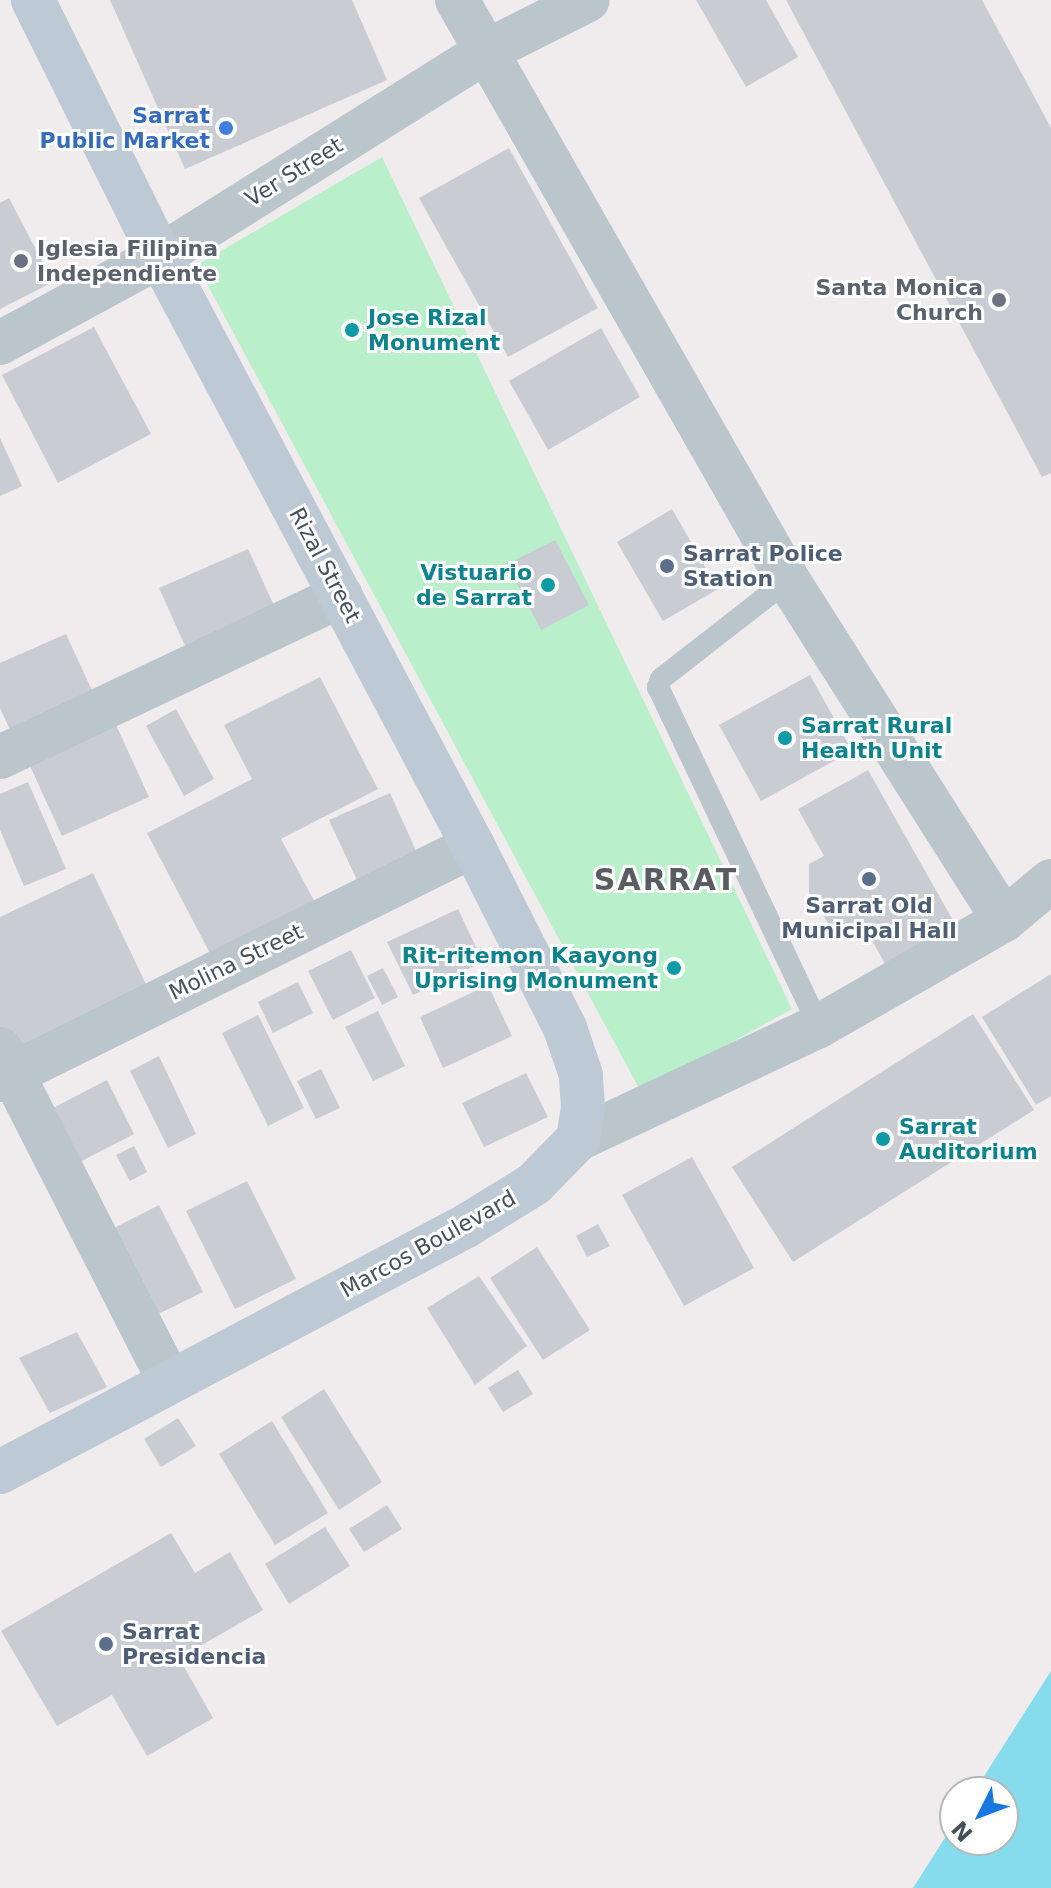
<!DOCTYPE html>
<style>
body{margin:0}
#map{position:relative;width:1051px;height:1888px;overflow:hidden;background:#f0eced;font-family:"DejaVu Sans",sans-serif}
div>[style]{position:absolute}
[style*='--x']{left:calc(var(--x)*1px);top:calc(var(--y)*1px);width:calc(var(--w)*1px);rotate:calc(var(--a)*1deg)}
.green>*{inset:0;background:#b9efcb}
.water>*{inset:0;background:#86dcec}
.building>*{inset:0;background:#c9ccd2}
.service>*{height:22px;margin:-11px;padding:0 11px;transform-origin:11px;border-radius:11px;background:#bbc5cc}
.minor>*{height:44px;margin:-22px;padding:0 22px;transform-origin:22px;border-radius:22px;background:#bbc5cc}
.secondary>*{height:44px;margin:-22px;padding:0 22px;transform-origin:22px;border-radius:22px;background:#bdc9d4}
.dots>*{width:22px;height:22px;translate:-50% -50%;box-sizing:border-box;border:4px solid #fff;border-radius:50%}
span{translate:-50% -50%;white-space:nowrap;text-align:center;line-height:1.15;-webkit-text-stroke:6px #fff;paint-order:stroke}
.shop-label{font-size:22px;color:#366cbe;font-weight:700}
.right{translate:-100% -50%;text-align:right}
.street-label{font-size:22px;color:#45515a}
.worship-label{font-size:22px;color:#5b616d;font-weight:700}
.left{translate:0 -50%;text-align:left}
.culture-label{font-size:22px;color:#0d838f;font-weight:700}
.service-label{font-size:22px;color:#4e5e75;font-weight:700}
.district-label{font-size:30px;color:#595d62;font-weight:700;letter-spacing:2px}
.north{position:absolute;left:939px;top:1776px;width:80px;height:80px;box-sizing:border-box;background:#fff;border:2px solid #b5b9bd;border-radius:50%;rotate:228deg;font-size:22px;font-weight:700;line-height:32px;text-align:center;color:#45515a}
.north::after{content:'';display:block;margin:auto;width:28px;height:36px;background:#1778df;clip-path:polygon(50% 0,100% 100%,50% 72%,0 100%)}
</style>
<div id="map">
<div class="green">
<div style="clip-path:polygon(382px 157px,792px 1009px,641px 1092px,197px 265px)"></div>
</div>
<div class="water">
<div style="clip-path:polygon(1051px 1671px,1051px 1888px,913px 1888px,955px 1822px,955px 1840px,1003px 1840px,1003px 1792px,974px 1792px)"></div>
</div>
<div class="building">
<div style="clip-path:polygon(110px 0,352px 0,387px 80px,185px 169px)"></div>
<div style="clip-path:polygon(696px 0,766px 0,798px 57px,746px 87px)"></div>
<div style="clip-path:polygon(786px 0,982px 0,1051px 128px,1051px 473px,1042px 477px)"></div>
<div style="clip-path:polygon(509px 148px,598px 308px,508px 357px,419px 198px)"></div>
<div style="clip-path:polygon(9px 198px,53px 282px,0 309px,0 203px)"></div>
<div style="clip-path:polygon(94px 327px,151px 434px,58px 483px,2px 375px)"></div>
<div style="clip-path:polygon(601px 328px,640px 397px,548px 450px,509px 381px)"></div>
<div style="clip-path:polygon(0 438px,22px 486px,0 496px)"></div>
<div style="clip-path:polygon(672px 509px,718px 589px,663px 621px,617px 542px)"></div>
<div style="clip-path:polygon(555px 540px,589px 605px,541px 630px,507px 564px)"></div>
<div style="clip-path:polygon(248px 549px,276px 610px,187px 650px,159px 588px)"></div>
<div style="clip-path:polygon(66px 634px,96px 699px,13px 736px,0 708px,0 663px)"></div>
<div style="clip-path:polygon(810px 675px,852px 751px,761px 801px,719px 725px)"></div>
<div style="clip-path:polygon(320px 677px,378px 789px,281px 839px,318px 908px,214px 961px,147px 833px,252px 779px,224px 725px)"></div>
<div style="clip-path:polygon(176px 709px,214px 779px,184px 796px,146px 726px)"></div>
<div style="clip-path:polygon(112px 716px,149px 797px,62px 836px,25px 755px)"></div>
<div style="clip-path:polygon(868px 770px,959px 931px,889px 971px,866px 930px,851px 939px,831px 928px,809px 893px,809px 864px,824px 856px,798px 809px)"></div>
<div style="clip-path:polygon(28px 782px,66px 869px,24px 886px,0 830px,0 794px)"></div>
<div style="clip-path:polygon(390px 793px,422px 864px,362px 891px,329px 820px)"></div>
<div style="clip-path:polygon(93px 873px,152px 997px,14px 1063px,0 1033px,0 917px)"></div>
<div style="clip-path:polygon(458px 909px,483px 962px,413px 995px,387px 942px)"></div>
<div style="clip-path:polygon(351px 950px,375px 998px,333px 1020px,308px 971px)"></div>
<div style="clip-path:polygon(383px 968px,398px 997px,382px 1005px,367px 976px)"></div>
<div style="clip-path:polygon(1051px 974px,1051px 1096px,1036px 1105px,982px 1017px)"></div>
<div style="clip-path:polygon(298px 982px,313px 1013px,273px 1033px,258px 1002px)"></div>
<div style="clip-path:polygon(488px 985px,512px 1036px,443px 1068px,420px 1017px)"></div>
<div style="clip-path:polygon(378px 1011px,405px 1066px,373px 1081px,345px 1027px)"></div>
<div style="clip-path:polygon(973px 1014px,1034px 1110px,793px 1262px,732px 1167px)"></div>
<div style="clip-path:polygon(258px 1015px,304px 1108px,268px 1126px,222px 1033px)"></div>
<div style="clip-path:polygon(159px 1056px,196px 1134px,168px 1148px,130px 1071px)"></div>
<div style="clip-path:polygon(321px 1069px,340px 1108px,316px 1119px,297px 1081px)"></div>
<div style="clip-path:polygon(526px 1073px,548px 1117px,484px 1147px,462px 1103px)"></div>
<div style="clip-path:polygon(107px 1080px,134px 1134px,76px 1164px,49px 1110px)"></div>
<div style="clip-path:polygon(134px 1146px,147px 1172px,130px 1181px,116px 1155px)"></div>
<div style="clip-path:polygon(692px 1157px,754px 1268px,684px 1306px,622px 1195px)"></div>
<div style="clip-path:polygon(247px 1181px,296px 1279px,235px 1309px,186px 1211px)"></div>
<div style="clip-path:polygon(159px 1205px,203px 1292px,152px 1317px,108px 1231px)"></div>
<div style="clip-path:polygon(598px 1224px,610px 1246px,587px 1257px,576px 1236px)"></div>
<div style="clip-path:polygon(537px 1247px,590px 1330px,543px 1360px,490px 1278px)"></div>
<div style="clip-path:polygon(479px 1276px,527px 1346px,475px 1385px,427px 1308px)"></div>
<div style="clip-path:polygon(77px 1332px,107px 1387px,50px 1413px,19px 1358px)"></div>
<div style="clip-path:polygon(518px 1370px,533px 1394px,503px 1412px,488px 1388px)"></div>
<div style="clip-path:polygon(324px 1389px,382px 1482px,339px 1510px,281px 1417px)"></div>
<div style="clip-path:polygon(178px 1418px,196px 1446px,161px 1467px,144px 1439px)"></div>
<div style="clip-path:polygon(272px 1421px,328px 1513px,275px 1545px,219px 1454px)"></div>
<div style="clip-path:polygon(387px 1505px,402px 1529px,364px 1552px,349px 1529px)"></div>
<div style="clip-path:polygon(325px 1527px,350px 1566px,289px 1604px,265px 1564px)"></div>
<div style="clip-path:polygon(171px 1533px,195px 1573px,230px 1552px,263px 1610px,179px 1658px,213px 1718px,147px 1756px,112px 1695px,57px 1726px,1px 1631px)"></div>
</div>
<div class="service">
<div style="--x:788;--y:580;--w:161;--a:142.1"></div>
<div style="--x:661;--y:679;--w:9;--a:111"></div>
<div style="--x:658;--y:687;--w:375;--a:64.6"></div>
</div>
<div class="minor">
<div style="--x:457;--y:0;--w:668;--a:60.29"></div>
<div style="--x:788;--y:580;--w:403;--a:57.6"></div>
<div style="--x:0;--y:343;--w:182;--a:-28.5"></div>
<div style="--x:160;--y:256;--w:384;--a:-32.1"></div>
<div style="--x:485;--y:52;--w:115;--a:-26.8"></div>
<div style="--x:0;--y:757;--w:377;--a:-25.3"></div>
<div style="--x:0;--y:1049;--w:373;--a:63"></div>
<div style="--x:0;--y:1080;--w:528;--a:-26.32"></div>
<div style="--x:578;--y:1139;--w:266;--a:-25.1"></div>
<div style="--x:819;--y:1026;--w:213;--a:-29.8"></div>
<div style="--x:1004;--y:920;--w:61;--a:-39.7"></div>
</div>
<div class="secondary">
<div style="--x:0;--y:1472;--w:527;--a:-27.83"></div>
<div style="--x:466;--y:1226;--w:80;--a:-31.7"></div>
<div style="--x:534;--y:1184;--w:63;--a:-45.6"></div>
<div style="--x:578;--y:1139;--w:32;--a:-81"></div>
<div style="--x:583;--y:1107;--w:32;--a:-94"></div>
<div style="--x:581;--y:1075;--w:50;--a:-108.8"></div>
<div style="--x:565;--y:1028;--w:204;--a:-116.8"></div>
<div style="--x:473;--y:846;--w:668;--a:-117.95"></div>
<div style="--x:160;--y:256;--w:286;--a:-116.4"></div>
</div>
<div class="dots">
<div style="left:226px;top:128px;background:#3f7fe0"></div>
<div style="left:21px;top:261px;background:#6b7280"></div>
<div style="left:999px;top:300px;background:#6b7280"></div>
<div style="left:352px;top:330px;background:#0f9aa8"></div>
<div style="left:667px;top:566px;background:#5c6f8a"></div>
<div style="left:548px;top:585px;background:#0f9aa8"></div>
<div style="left:785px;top:738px;background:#0f9aa8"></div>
<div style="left:869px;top:879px;background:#5c6f8a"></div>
<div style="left:674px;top:968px;background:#0f9aa8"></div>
<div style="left:883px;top:1139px;background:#0f9aa8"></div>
<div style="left:106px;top:1644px;background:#5c6f8a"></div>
</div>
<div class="shop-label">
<span class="right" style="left:210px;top:128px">Sarrat<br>Public Market</span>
</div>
<div class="street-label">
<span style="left:294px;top:172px;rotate:-32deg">Ver Street</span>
<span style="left:325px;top:565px;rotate:62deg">Rizal Street</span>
<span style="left:236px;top:962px;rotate:-26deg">Molina Street</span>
<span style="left:428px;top:1244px;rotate:-29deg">Marcos Boulevard</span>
</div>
<div class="worship-label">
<span class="left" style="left:37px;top:261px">Iglesia Filipina<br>Independiente</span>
<span class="right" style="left:983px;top:300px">Santa Monica<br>Church</span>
</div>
<div class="culture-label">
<span class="left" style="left:368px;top:330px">Jose Rizal<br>Monument</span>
<span class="right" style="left:532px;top:585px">Vistuario<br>de Sarrat</span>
<span class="left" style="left:801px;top:738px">Sarrat Rural<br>Health Unit</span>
<span class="right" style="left:658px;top:968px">Rit-ritemon Kaayong<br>Uprising Monument</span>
<span class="left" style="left:899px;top:1139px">Sarrat<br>Auditorium</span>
</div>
<div class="service-label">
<span class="left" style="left:683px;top:566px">Sarrat Police<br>Station</span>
<span style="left:869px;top:918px">Sarrat Old<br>Municipal Hall</span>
<span class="left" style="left:122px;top:1644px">Sarrat<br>Presidencia</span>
</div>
<div class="district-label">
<span style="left:666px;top:880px">SARRAT</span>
</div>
<div class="north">N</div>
</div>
